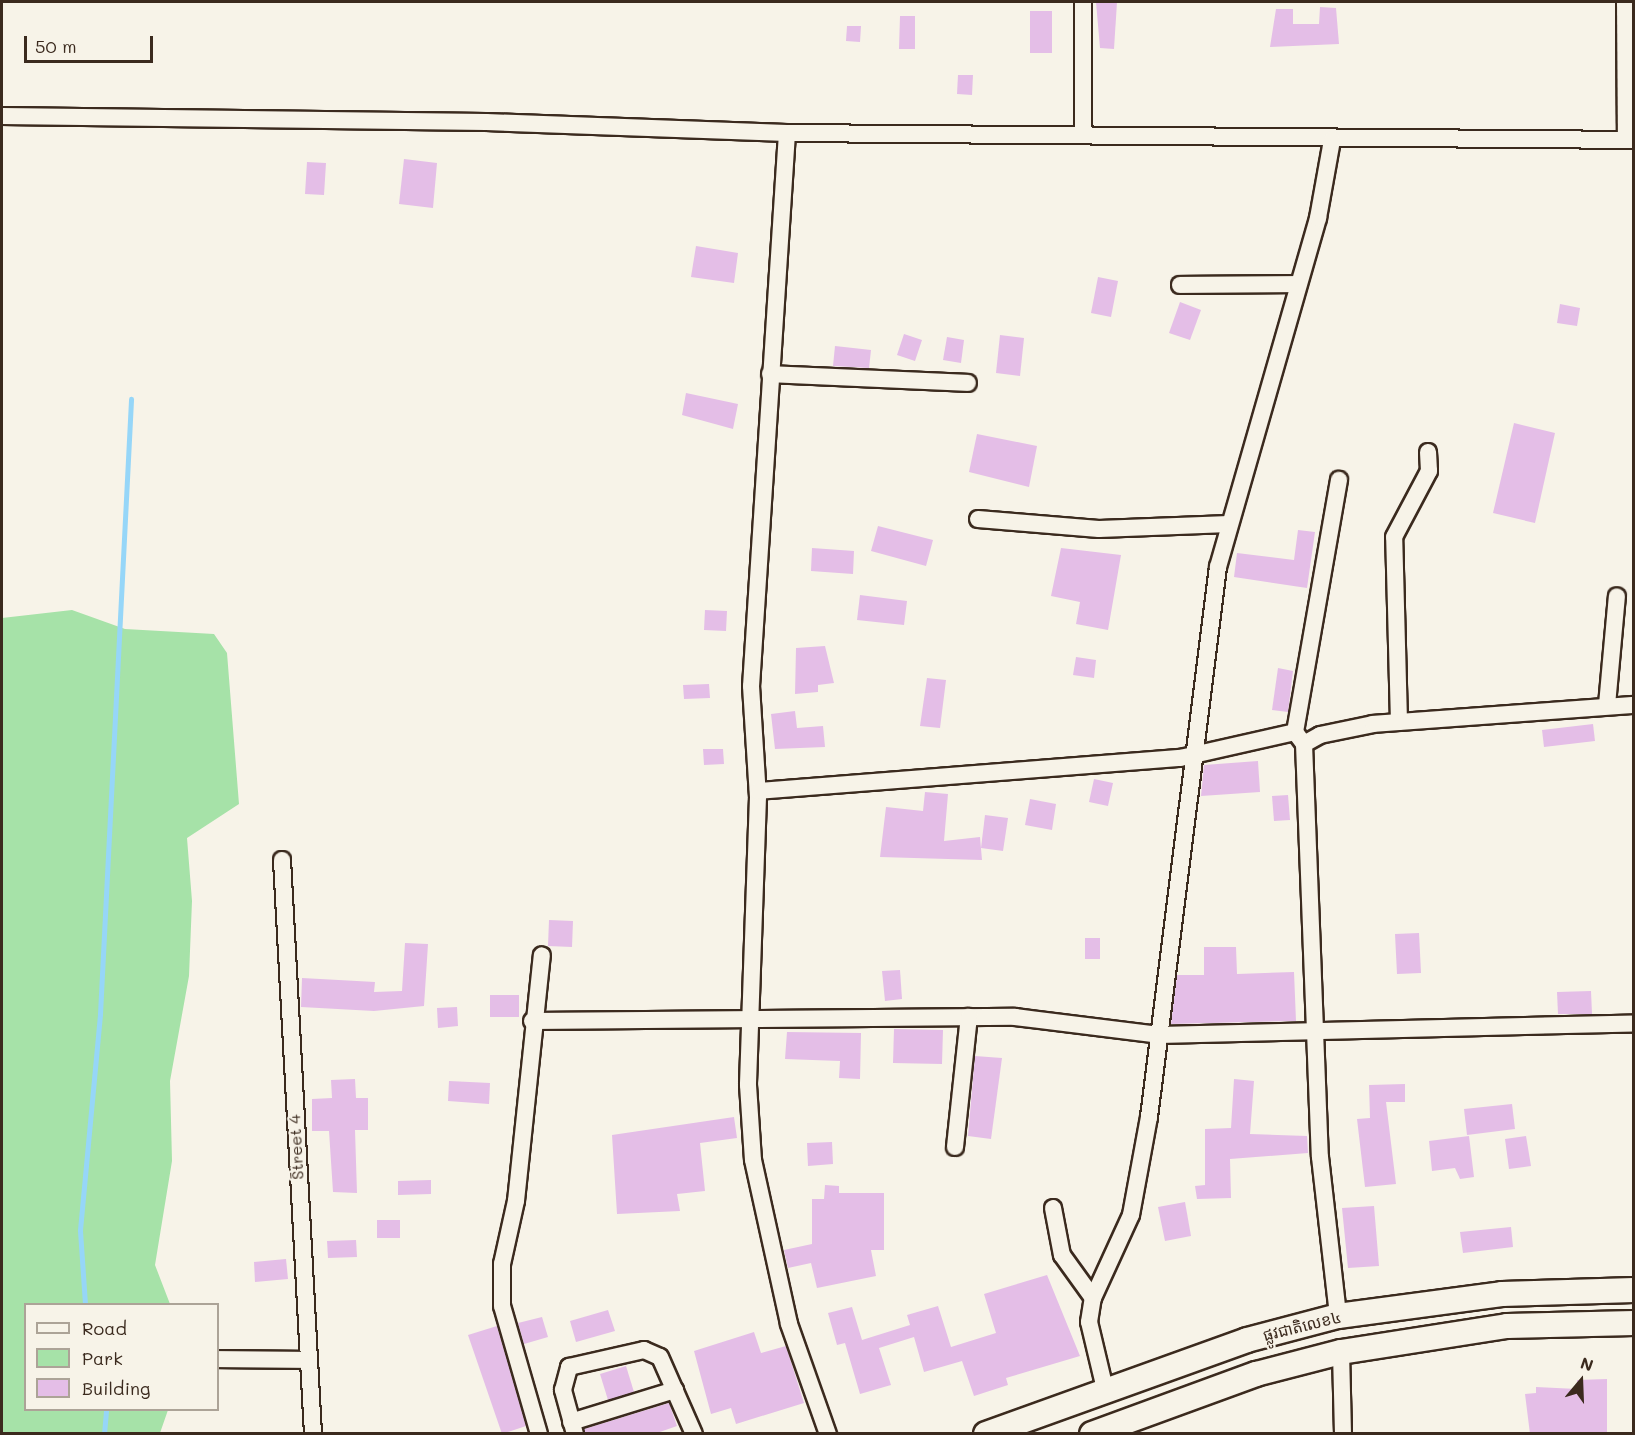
<!DOCTYPE html>
<meta charset="utf-8">
<style>
body{margin:0}
#map{position:relative;width:1635px;height:1435px;overflow:hidden;background:#f7f3e8;font-family:Mali,"Noto Sans Khmer",sans-serif}
div>[style]{position:absolute}
[style*='--x']{left:calc(var(--x)*1px);top:calc(var(--y)*1px);width:calc(var(--w)*1px);rotate:calc(var(--a)*1deg)}
.green>*{inset:0;background:#a6e2a8}
.stream>*{height:5px;margin:-2.5px;padding:0 2.5px;transform-origin:2.5px;border-radius:2.5px;background:#96d6f8}
.building>*{inset:0;background:#e4bee7}
.roads{filter:drop-shadow(2px 0 #3b2a1e) drop-shadow(-2px 0 #3b2a1e) drop-shadow(0 2px #3b2a1e) drop-shadow(0 -2px #3b2a1e)}
.minor>*{height:16px;margin:-8px;padding:0 8px;transform-origin:8px;border-radius:8px;background:#f7f3e8}
.highway>*{height:24px;margin:-12px;padding:0 12px;transform-origin:12px;border-radius:12px;background:#f7f3e8}
span{translate:-50% -50%;white-space:nowrap;text-align:center;line-height:1.15;-webkit-text-stroke:4.5px #f7f3e8;paint-order:stroke}
.street-label{font-size:16px;color:#3b2a1e}
.frame{position:absolute;inset:0;border:3px solid #3b2a1e;pointer-events:none}
.legend{position:absolute;left:24px;top:1303px;width:195px;height:108px;box-sizing:border-box;background:#f7f3e8;border:2px solid #aca397;margin:0;padding:8px 10px;list-style:none;font-size:18px;color:#3b2a1e}
.legend li{display:flex;align-items:center;gap:12px;height:30px}
.legend b{width:30px;border:2px solid #aca397}
.north{position:absolute;left:1551px;top:1351px;width:60px;height:60px;-webkit-text-stroke:4px #f7f3e8;paint-order:stroke;rotate:19deg;font-size:16px;font-weight:700;line-height:24px;text-align:center;color:#3b2a1e}
.north::after{content:'';display:block;margin:auto;width:21px;height:27px;background:#3b2a1e;clip-path:polygon(50% 0,100% 100%,50% 72%,0 100%)}
.scale{position:absolute;left:24px;top:36px;width:129px;height:27px;box-sizing:border-box;border:3px solid #3b2a1e;border-top:0;padding-left:8px;font-size:18px;line-height:21px;white-space:nowrap;color:#3b2a1e;-webkit-text-stroke:4px #f7f3e8;paint-order:stroke}
</style>
<div id="map">
<div class="green">
<div style="clip-path:polygon(72px 610px,125px 629px,214px 634px,227px 653px,239px 804px,187px 838px,192px 901px,189px 976px,170px 1081px,172px 1161px,155px 1265px,170px 1304px,26px 1304px,26px 1410px,168px 1410px,160px 1433px,2px 1433px,2px 618px)"></div>
</div>
<div class="stream">
<div style="--x:85;--y:1304;--w:74;--a:-93.9"></div>
<div style="--x:80;--y:1230;--w:217;--a:-84.7"></div>
<div style="--x:100;--y:1014;--w:616;--a:-87.11"></div>
<div style="--x:104;--y:1434;--w:24;--a:-85"></div>
</div>
<div class="building">
<div style="clip-path:polygon(1096px 2px,1117px 2px,1114px 49px,1100px 48px)"></div>
<div style="clip-path:polygon(1320px 7px,1336px 8px,1339px 44px,1270px 47px,1276px 9px,1293px 9px,1293px 24px,1319px 24px)"></div>
<div style="clip-path:polygon(1030px 11px,1052px 11px,1052px 53px,1030px 53px)"></div>
<div style="clip-path:polygon(900px 16px,915px 16px,915px 49px,899px 49px)"></div>
<div style="clip-path:polygon(847px 26px,861px 26px,860px 42px,846px 41px)"></div>
<div style="clip-path:polygon(958px 75px,973px 75px,972px 95px,957px 94px)"></div>
<div style="clip-path:polygon(404px 159px,437px 163px,433px 208px,399px 204px)"></div>
<div style="clip-path:polygon(307px 162px,326px 163px,324px 195px,305px 194px)"></div>
<div style="clip-path:polygon(696px 246px,738px 253px,734px 283px,691px 277px)"></div>
<div style="clip-path:polygon(1098px 277px,1118px 281px,1111px 317px,1091px 313px)"></div>
<div style="clip-path:polygon(1180px 302px,1201px 310px,1190px 340px,1169px 333px)"></div>
<div style="clip-path:polygon(1560px 304px,1580px 308px,1577px 326px,1557px 323px)"></div>
<div style="clip-path:polygon(904px 334px,922px 340px,915px 361px,897px 355px)"></div>
<div style="clip-path:polygon(1000px 335px,1024px 338px,1020px 376px,996px 373px)"></div>
<div style="clip-path:polygon(947px 337px,964px 340px,961px 363px,943px 360px)"></div>
<div style="clip-path:polygon(835px 346px,871px 350px,869px 368px,833px 366px)"></div>
<div style="clip-path:polygon(686px 393px,738px 404px,733px 429px,682px 415px)"></div>
<div style="clip-path:polygon(1514px 423px,1555px 433px,1535px 523px,1493px 513px)"></div>
<div style="clip-path:polygon(977px 434px,1037px 446px,1029px 487px,969px 472px)"></div>
<div style="clip-path:polygon(878px 526px,933px 540px,926px 566px,871px 551px)"></div>
<div style="clip-path:polygon(1298px 530px,1315px 532px,1307px 588px,1234px 577px,1237px 553px,1294px 560px)"></div>
<div style="clip-path:polygon(812px 548px,854px 551px,853px 574px,811px 571px)"></div>
<div style="clip-path:polygon(1061px 548px,1121px 555px,1108px 630px,1076px 624px,1080px 602px,1051px 596px)"></div>
<div style="clip-path:polygon(860px 595px,907px 601px,904px 625px,857px 620px)"></div>
<div style="clip-path:polygon(705px 610px,727px 611px,726px 631px,704px 630px)"></div>
<div style="clip-path:polygon(825px 646px,834px 683px,818px 685px,818px 692px,795px 694px,796px 648px)"></div>
<div style="clip-path:polygon(1076px 657px,1096px 660px,1094px 678px,1073px 675px)"></div>
<div style="clip-path:polygon(1278px 668px,1293px 671px,1288px 712px,1272px 710px)"></div>
<div style="clip-path:polygon(927px 678px,946px 680px,940px 728px,920px 726px)"></div>
<div style="clip-path:polygon(709px 684px,710px 698px,684px 699px,683px 685px)"></div>
<div style="clip-path:polygon(795px 711px,797px 728px,823px 726px,825px 747px,775px 749px,771px 714px)"></div>
<div style="clip-path:polygon(1593px 724px,1595px 741px,1544px 747px,1542px 730px)"></div>
<div style="clip-path:polygon(703px 749px,723px 749px,724px 764px,704px 765px)"></div>
<div style="clip-path:polygon(1258px 761px,1260px 792px,1201px 796px,1204px 765px)"></div>
<div style="clip-path:polygon(1094px 779px,1113px 783px,1108px 806px,1089px 802px)"></div>
<div style="clip-path:polygon(925px 792px,948px 794px,944px 841px,980px 837px,982px 860px,880px 857px,886px 807px,923px 811px)"></div>
<div style="clip-path:polygon(1288px 795px,1290px 820px,1274px 821px,1272px 796px)"></div>
<div style="clip-path:polygon(1030px 799px,1056px 804px,1052px 830px,1025px 825px)"></div>
<div style="clip-path:polygon(985px 815px,1008px 818px,1003px 851px,981px 848px)"></div>
<div style="clip-path:polygon(549px 920px,573px 921px,572px 947px,548px 946px)"></div>
<div style="clip-path:polygon(1419px 933px,1421px 973px,1397px 974px,1395px 934px)"></div>
<div style="clip-path:polygon(1085px 938px,1100px 938px,1100px 959px,1085px 959px)"></div>
<div style="clip-path:polygon(405px 943px,428px 944px,424px 1006px,374px 1011px,301px 1007px,302px 978px,375px 982px,374px 992px,402px 991px)"></div>
<div style="clip-path:polygon(1204px 947px,1236px 947px,1237px 974px,1294px 972px,1296px 1021px,1171px 1024px,1177px 975px,1204px 975px)"></div>
<div style="clip-path:polygon(900px 970px,902px 999px,885px 1001px,882px 971px)"></div>
<div style="clip-path:polygon(1591px 991px,1592px 1014px,1558px 1014px,1557px 992px)"></div>
<div style="clip-path:polygon(490px 995px,519px 995px,519px 1017px,490px 1017px)"></div>
<div style="clip-path:polygon(457px 1007px,458px 1026px,438px 1028px,437px 1008px)"></div>
<div style="clip-path:polygon(894px 1029px,943px 1030px,942px 1064px,893px 1063px)"></div>
<div style="clip-path:polygon(787px 1032px,861px 1033px,860px 1079px,839px 1078px,840px 1061px,785px 1059px)"></div>
<div style="clip-path:polygon(975px 1056px,1002px 1058px,991px 1139px,968px 1136px)"></div>
<div style="clip-path:polygon(355px 1079px,356px 1098px,368px 1098px,368px 1130px,355px 1130px,357px 1193px,333px 1192px,329px 1131px,312px 1131px,312px 1099px,332px 1098px,331px 1080px)"></div>
<div style="clip-path:polygon(1234px 1079px,1254px 1081px,1250px 1134px,1307px 1136px,1308px 1153px,1230px 1159px,1231px 1198px,1197px 1199px,1195px 1186px,1205px 1185px,1205px 1129px,1231px 1128px)"></div>
<div style="clip-path:polygon(449px 1081px,490px 1083px,489px 1104px,448px 1101px)"></div>
<div style="clip-path:polygon(1405px 1084px,1405px 1102px,1386px 1102px,1396px 1184px,1365px 1187px,1357px 1119px,1370px 1118px,1369px 1085px)"></div>
<div style="clip-path:polygon(1512px 1104px,1515px 1129px,1467px 1135px,1464px 1109px)"></div>
<div style="clip-path:polygon(734px 1117px,737px 1138px,700px 1143px,705px 1191px,677px 1194px,680px 1211px,617px 1214px,612px 1135px)"></div>
<div style="clip-path:polygon(1469px 1136px,1474px 1177px,1460px 1179px,1455px 1168px,1432px 1171px,1429px 1141px)"></div>
<div style="clip-path:polygon(1526px 1136px,1531px 1166px,1509px 1169px,1505px 1139px)"></div>
<div style="clip-path:polygon(832px 1142px,833px 1164px,808px 1166px,807px 1143px)"></div>
<div style="clip-path:polygon(431px 1180px,431px 1194px,398px 1195px,398px 1181px)"></div>
<div style="clip-path:polygon(825px 1185px,839px 1186px,839px 1193px,884px 1193px,884px 1250px,871px 1250px,876px 1276px,817px 1288px,811px 1263px,788px 1268px,784px 1250px,812px 1244px,812px 1199px,824px 1199px)"></div>
<div style="clip-path:polygon(1185px 1202px,1191px 1236px,1165px 1241px,1158px 1207px)"></div>
<div style="clip-path:polygon(1374px 1206px,1379px 1266px,1348px 1268px,1342px 1208px)"></div>
<div style="clip-path:polygon(377px 1220px,400px 1220px,400px 1238px,377px 1238px)"></div>
<div style="clip-path:polygon(1511px 1227px,1513px 1247px,1463px 1253px,1460px 1232px)"></div>
<div style="clip-path:polygon(356px 1240px,357px 1257px,328px 1258px,327px 1241px)"></div>
<div style="clip-path:polygon(286px 1259px,288px 1279px,255px 1282px,254px 1262px)"></div>
<div style="clip-path:polygon(1047px 1275px,1080px 1356px,1006px 1378px,1008px 1385px,974px 1396px,962px 1361px,924px 1372px,914px 1337px,879px 1348px,891px 1385px,860px 1394px,845px 1343px,837px 1345px,828px 1313px,852px 1307px,862px 1340px,910px 1325px,907px 1315px,938px 1306px,951px 1347px,996px 1333px,984px 1294px)"></div>
<div style="clip-path:polygon(608px 1310px,615px 1331px,576px 1342px,570px 1321px)"></div>
<div style="clip-path:polygon(542px 1317px,548px 1337px,524px 1344px,518px 1323px)"></div>
<div style="clip-path:polygon(497px 1326px,526px 1426px,502px 1434px,468px 1335px)"></div>
<div style="clip-path:polygon(754px 1332px,761px 1353px,786px 1346px,804px 1403px,736px 1424px,731px 1408px,711px 1414px,694px 1351px)"></div>
<div style="clip-path:polygon(626px 1366px,634px 1392px,608px 1400px,600px 1374px)"></div>
<div style="clip-path:polygon(1607px 1379px,1607px 1434px,1530px 1434px,1525px 1394px,1536px 1393px,1536px 1387px,1577px 1389px,1577px 1380px)"></div>
<div style="clip-path:polygon(669px 1403px,677px 1426px,654px 1434px,585px 1434px,584px 1429px)"></div>
</div>
<div class="roads">
<div class="minor">
<div style="--x:1625;--y:2;--w:138;--a:89.6"></div>
<div style="--x:2;--y:116;--w:484;--a:0.7"></div>
<div style="--x:486;--y:122;--w:301;--a:2.1"></div>
<div style="--x:787;--y:133;--w:847;--a:0.47"></div>
<div style="--x:787;--y:133;--w:554;--a:93.72"></div>
<div style="--x:751;--y:686;--w:111;--a:86.4"></div>
<div style="--x:758;--y:797;--w:288;--a:92"></div>
<div style="--x:748;--y:1085;--w:75;--a:86.2"></div>
<div style="--x:753;--y:1160;--w:168;--a:77.6"></div>
<div style="--x:789;--y:1324;--w:117;--a:70.5"></div>
<div style="--x:1083;--y:135;--w:133;--a:-90"></div>
<div style="--x:1180;--y:285;--w:117;--a:-0.5"></div>
<div style="--x:770;--y:374;--w:198;--a:2.6"></div>
<div style="--x:978;--y:519;--w:121;--a:4.7"></div>
<div style="--x:1099;--y:529;--w:130;--a:-2.2"></div>
<div style="--x:1607;--y:705;--w:109;--a:-84.8"></div>
<div style="--x:1399;--y:722;--w:185;--a:-91.5"></div>
<div style="--x:1394;--y:537;--w:75;--a:-62.1"></div>
<div style="--x:1429;--y:471;--w:19;--a:-93"></div>
<div style="--x:1295;--y:732;--w:256;--a:-80.1"></div>
<div style="--x:1304;--y:744;--w:413;--a:87.8"></div>
<div style="--x:1320;--y:1157;--w:160;--a:83.5"></div>
<div style="--x:758;--y:791;--w:423;--a:-4.5"></div>
<div style="--x:1180;--y:758;--w:118;--a:-12.7"></div>
<div style="--x:1295;--y:732;--w:15;--a:53"></div>
<div style="--x:1304;--y:744;--w:18;--a:-29"></div>
<div style="--x:1320;--y:735;--w:54;--a:-11.7"></div>
<div style="--x:1373;--y:724;--w:262;--a:-4.2"></div>
<div style="--x:282;--y:860;--w:575;--a:86.91"></div>
<div style="--x:532;--y:1021;--w:483;--a:-0.5"></div>
<div style="--x:1015;--y:1017;--w:145;--a:7.1"></div>
<div style="--x:1159;--y:1035;--w:475;--a:-1.4"></div>
<div style="--x:955;--y:1147;--w:131;--a:-83.9"></div>
<div style="--x:1053;--y:1208;--w:48;--a:79.2"></div>
<div style="--x:1062;--y:1255;--w:53;--a:54.2"></div>
<div style="--x:1341;--y:1352;--w:82;--a:88.6"></div>
<div style="--x:218;--y:1359;--w:90;--a:0.6"></div>
<div style="--x:1105;--y:1389;--w:69;--a:-103.4"></div>
<div style="--x:1089;--y:1322;--w:24;--a:-81"></div>
<div style="--x:1093;--y:1298;--w:91;--a:-65.4"></div>
<div style="--x:1131;--y:1215;--w:100;--a:-79.6"></div>
<div style="--x:1149;--y:1117;--w:554;--a:-82.85"></div>
<div style="--x:1218;--y:567;--w:363;--a:-74"></div>
<div style="--x:1318;--y:218;--w:79;--a:-79.8"></div>
<div style="--x:571;--y:1422;--w:109;--a:-17.1"></div>
<div style="--x:539;--y:1434;--w:133;--a:-106.1"></div>
<div style="--x:502;--y:1306;--w:42;--a:-90"></div>
<div style="--x:502;--y:1264;--w:65;--a:-77.5"></div>
<div style="--x:516;--y:1201;--w:247;--a:-84"></div>
<div style="--x:575;--y:1434;--w:46;--a:-105.3"></div>
<div style="--x:563;--y:1390;--w:24;--a:-75"></div>
<div style="--x:569;--y:1367;--w:77;--a:-12.8"></div>
<div style="--x:644;--y:1350;--w:17;--a:24"></div>
<div style="--x:660;--y:1357;--w:84;--a:66.2"></div>
</div>
<div class="highway">
<div style="--x:986;--y:1434;--w:277;--a:-19.8"></div>
<div style="--x:1247;--y:1340;--w:94;--a:-14.8"></div>
<div style="--x:1338;--y:1316;--w:165;--a:-7.6"></div>
<div style="--x:1502;--y:1294;--w:132;--a:-1.7"></div>
<div style="--x:1092;--y:1434;--w:175;--a:-20.1"></div>
<div style="--x:1256;--y:1374;--w:88;--a:-14.5"></div>
<div style="--x:1341;--y:1352;--w:168;--a:-8.9"></div>
<div style="--x:1507;--y:1326;--w:127;--a:-1.4"></div>
</div>
</div>
<div class="street-label">
<span style="left:296px;top:1147px;rotate:-93deg">S̄treet 4</span>
<span style="left:1302px;top:1326px;rotate:-14deg">ផ្លូវជាតិលេខ៤</span>
</div>
<div class="frame"></div>
<ul class="legend">
<li><b style="height:8px;background:#f7f3e8"></b>Road</li>
<li><b style="height:16px;background:#a6e2a8"></b>Park</li>
<li><b style="height:16px;background:#e4bee7"></b>Building</li>
</ul>
<div class="north">N</div>
<div class="scale">50 m</div>
</div>
